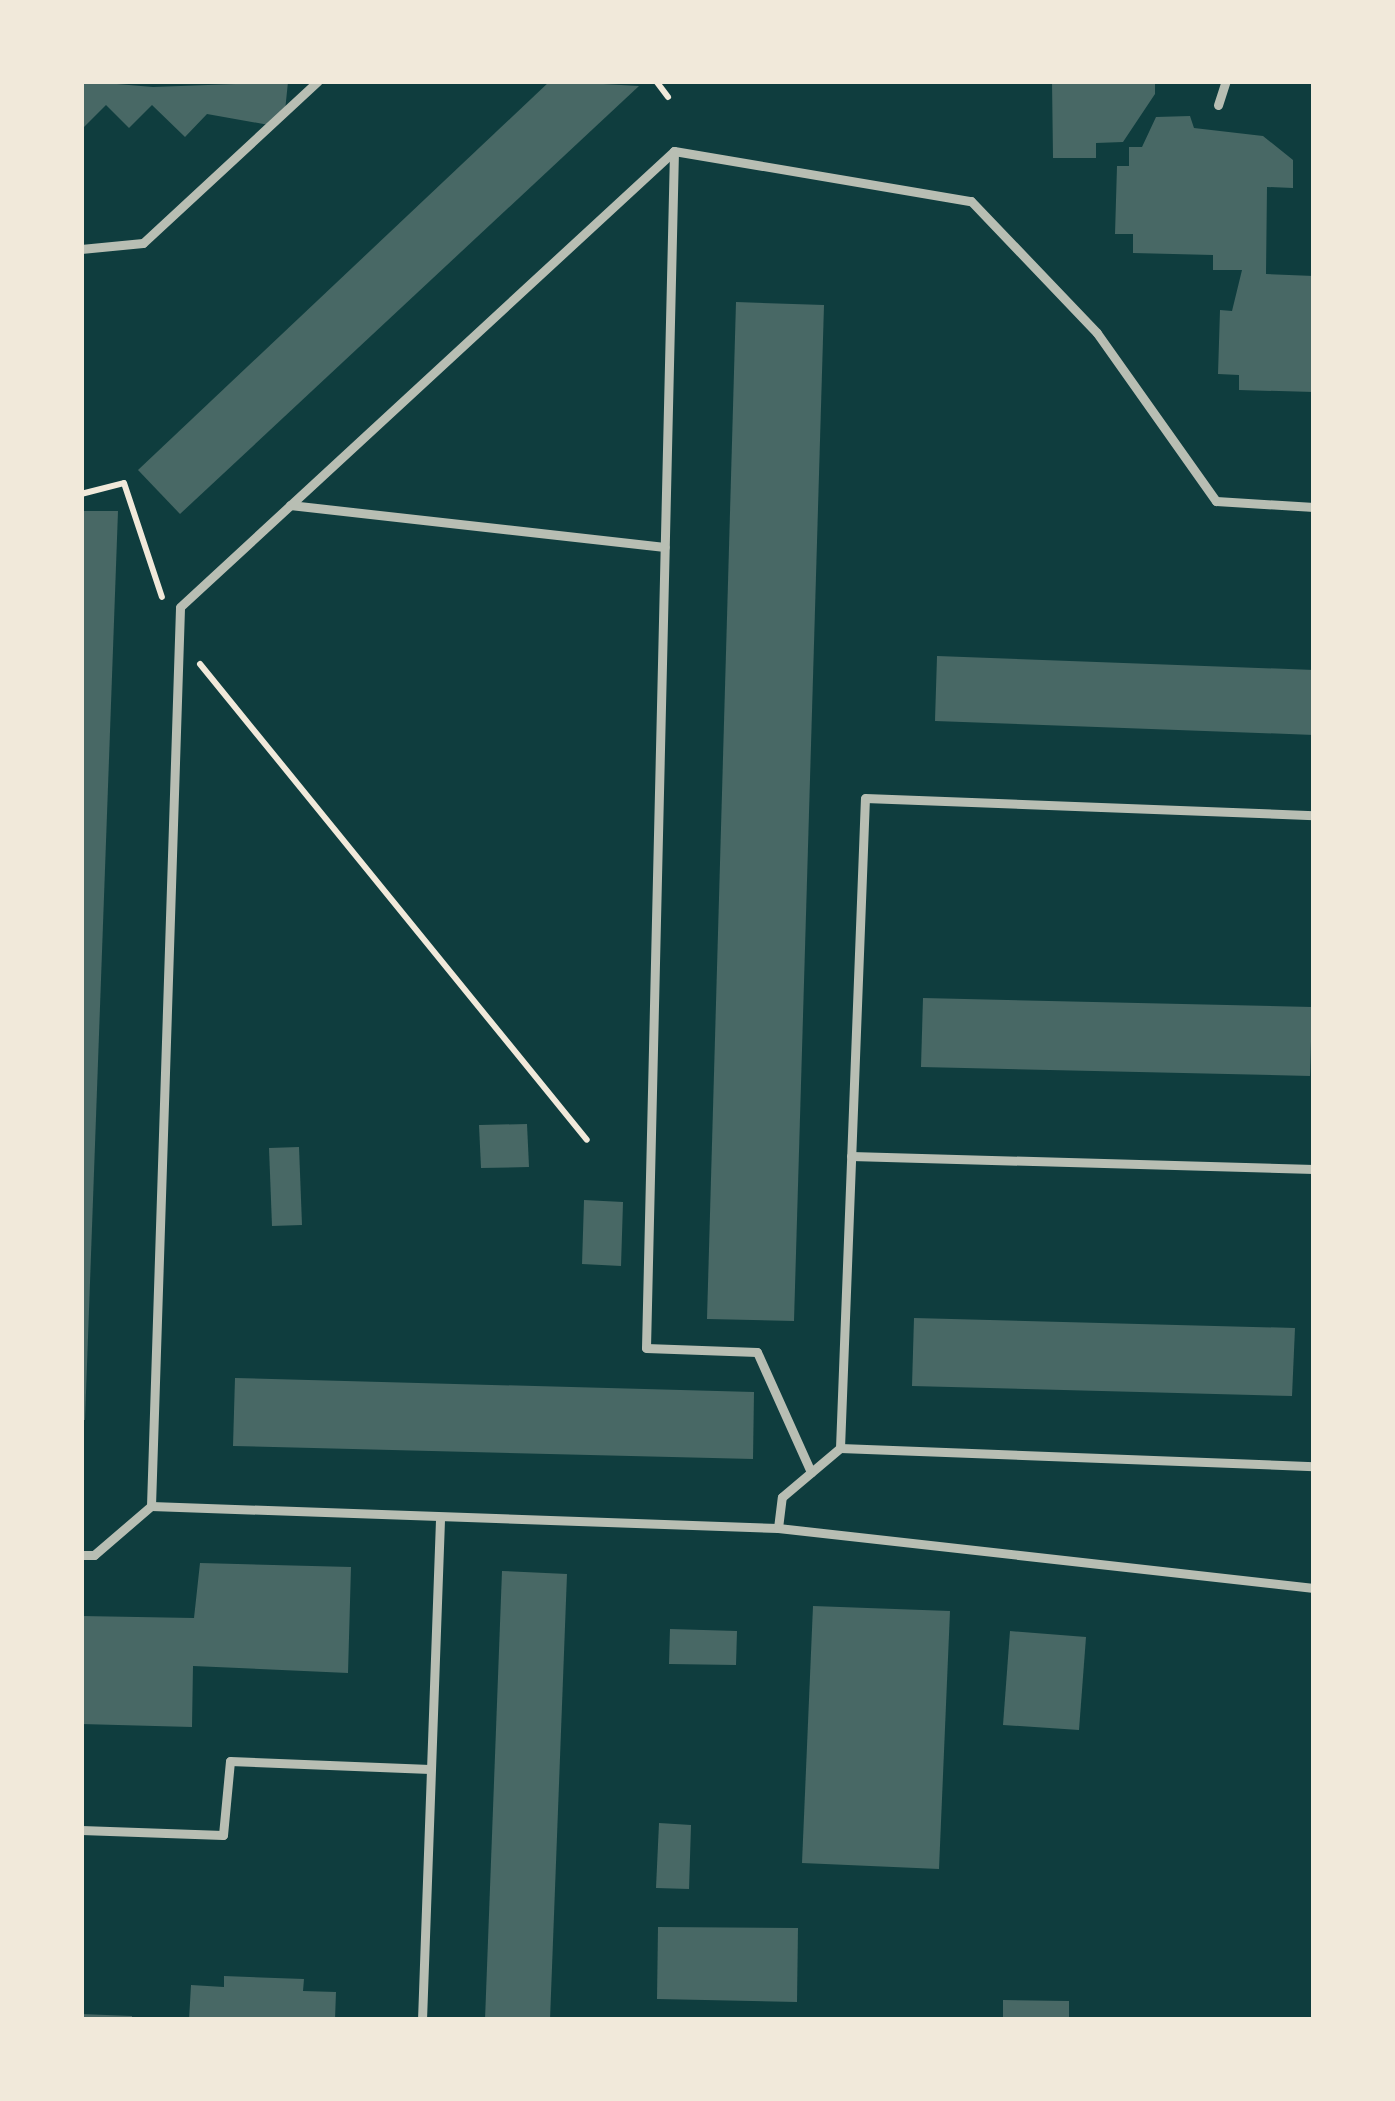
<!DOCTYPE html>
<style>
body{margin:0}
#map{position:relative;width:1395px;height:2101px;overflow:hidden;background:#0f3d3e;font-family:Merriweather,serif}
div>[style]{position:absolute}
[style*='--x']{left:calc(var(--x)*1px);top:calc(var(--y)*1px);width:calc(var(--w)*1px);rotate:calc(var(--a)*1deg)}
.building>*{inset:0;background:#486865}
.path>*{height:6px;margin:-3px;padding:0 3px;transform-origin:3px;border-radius:3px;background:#f1e9da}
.service>*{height:9px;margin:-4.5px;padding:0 4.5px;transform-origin:4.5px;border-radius:4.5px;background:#b8beb3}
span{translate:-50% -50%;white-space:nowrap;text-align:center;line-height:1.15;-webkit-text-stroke:10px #f1e9da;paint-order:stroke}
.frame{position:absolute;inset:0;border:84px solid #f1e9da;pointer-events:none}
</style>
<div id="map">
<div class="building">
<div style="clip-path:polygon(81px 81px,153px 87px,288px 82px,285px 111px,269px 125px,207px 114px,185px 137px,152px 105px,129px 128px,106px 105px,81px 130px)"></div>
<div style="clip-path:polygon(550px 81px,639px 86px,180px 514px,138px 470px)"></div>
<div style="clip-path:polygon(1052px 81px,1155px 81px,1155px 94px,1123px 142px,1096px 143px,1096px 158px,1053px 158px)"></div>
<div style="clip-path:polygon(1190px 116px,1194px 128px,1263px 136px,1293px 160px,1293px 188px,1267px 187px,1266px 274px,1314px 276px,1314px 392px,1239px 390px,1239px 375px,1218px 374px,1220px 310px,1232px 311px,1242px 270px,1213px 270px,1213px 255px,1133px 253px,1133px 234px,1115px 234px,1117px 166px,1129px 166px,1129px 147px,1142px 147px,1156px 117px)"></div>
<div style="clip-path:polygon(736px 302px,824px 305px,794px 1321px,707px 1319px)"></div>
<div style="clip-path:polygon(81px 511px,118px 511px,85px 1420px,81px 1420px)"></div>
<div style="clip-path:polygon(937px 656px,1314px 670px,1314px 735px,935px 721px)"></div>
<div style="clip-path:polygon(923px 998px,1312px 1007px,1310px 1076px,921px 1067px)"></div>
<div style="clip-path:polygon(527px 1124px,529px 1167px,481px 1168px,479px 1125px)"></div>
<div style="clip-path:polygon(299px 1147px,302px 1225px,272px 1226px,269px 1148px)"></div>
<div style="clip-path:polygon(584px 1200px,623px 1202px,621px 1266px,582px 1264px)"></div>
<div style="clip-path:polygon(914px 1318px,1295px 1328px,1292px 1396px,912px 1386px)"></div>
<div style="clip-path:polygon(235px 1378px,754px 1392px,753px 1459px,233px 1446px)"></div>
<div style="clip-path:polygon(200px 1563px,351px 1567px,348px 1673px,193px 1666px,192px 1727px,81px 1724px,81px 1616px,194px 1618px)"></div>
<div style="clip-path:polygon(502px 1571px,567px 1574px,550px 2020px,485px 2020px)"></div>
<div style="clip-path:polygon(813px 1606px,950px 1611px,939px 1869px,802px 1863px)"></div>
<div style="clip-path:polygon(670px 1629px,737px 1631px,736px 1665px,669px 1664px)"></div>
<div style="clip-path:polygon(1010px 1631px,1086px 1637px,1079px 1730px,1003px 1725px)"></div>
<div style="clip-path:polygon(659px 1823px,691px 1825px,689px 1889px,656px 1888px)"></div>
<div style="clip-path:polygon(658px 1927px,798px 1928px,797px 2002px,657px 1999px)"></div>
<div style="clip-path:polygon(224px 1976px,304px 1979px,303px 1991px,336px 1992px,335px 2020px,189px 2020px,191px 1985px,224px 1987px)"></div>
<div style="clip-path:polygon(1003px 2000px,1069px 2001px,1069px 2020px,1003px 2020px)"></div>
<div style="clip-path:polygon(81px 2014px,132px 2016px,132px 2020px,81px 2020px)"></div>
</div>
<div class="path">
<div style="--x:656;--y:81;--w:20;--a:53"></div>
<div style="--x:81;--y:494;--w:44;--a:-14.3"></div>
<div style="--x:124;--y:483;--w:120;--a:71.6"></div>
<div style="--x:200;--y:664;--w:613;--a:50.89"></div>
</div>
<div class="service">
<div style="--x:1218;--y:105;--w:25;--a:-72"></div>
<div style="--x:674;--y:151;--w:1197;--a:91.34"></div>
<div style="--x:646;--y:1348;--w:111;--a:2.1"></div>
<div style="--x:757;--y:1352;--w:132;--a:65.8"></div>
<div style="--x:81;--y:249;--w:62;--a:-5.5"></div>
<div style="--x:143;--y:243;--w:238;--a:-42.8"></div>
<div style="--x:290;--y:505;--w:377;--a:6.4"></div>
<div style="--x:851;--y:1156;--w:463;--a:1.6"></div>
<div style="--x:840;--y:1448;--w:474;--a:2.2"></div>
<div style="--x:151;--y:1506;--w:899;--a:-88.15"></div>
<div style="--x:180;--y:607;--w:672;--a:-42.71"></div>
<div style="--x:674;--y:151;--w:301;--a:9.6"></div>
<div style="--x:971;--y:201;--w:182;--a:46.3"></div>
<div style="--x:1097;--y:333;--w:206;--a:54.7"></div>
<div style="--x:1216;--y:501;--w:98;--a:3.5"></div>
<div style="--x:778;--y:1528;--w:31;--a:-83"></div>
<div style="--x:782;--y:1497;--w:76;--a:-40.2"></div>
<div style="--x:840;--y:1448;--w:650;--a:-87.8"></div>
<div style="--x:865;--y:798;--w:449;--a:2.2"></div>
<div style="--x:81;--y:1555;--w:13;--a:0"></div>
<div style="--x:94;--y:1555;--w:75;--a:-40.7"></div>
<div style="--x:151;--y:1506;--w:627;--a:2.01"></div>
<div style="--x:778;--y:1528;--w:539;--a:6.39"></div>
<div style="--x:81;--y:1830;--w:142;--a:2"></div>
<div style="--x:223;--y:1835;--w:74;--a:-84.6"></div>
<div style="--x:230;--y:1761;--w:200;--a:2.3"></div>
<div style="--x:422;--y:2020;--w:501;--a:-87.94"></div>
</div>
<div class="frame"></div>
</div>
